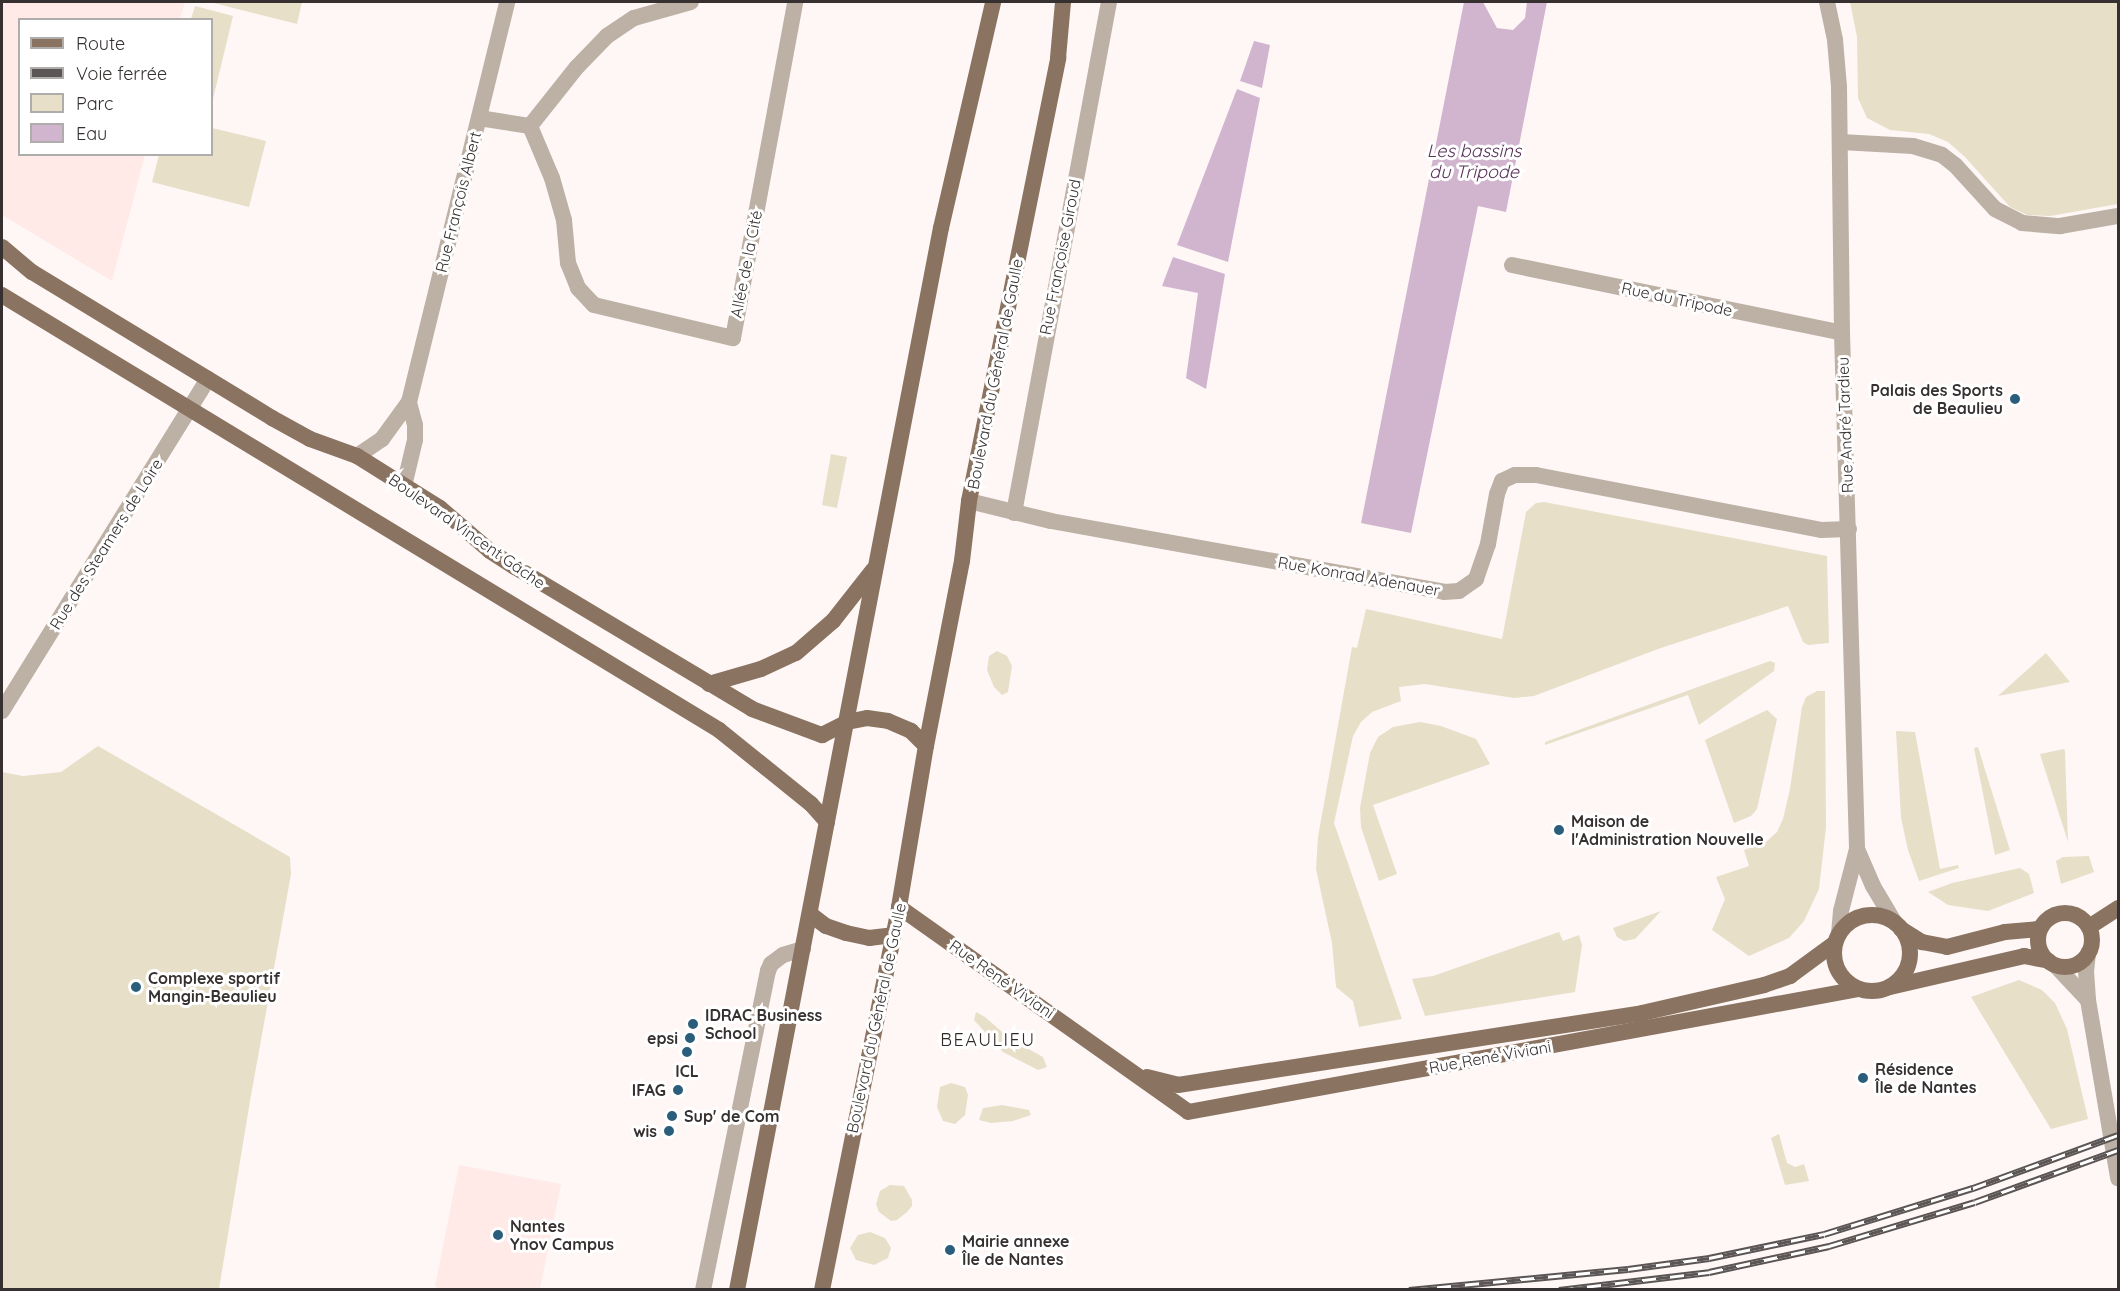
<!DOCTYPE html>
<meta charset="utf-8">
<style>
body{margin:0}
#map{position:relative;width:2120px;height:1291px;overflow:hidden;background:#fef7f6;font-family:Quicksand,sans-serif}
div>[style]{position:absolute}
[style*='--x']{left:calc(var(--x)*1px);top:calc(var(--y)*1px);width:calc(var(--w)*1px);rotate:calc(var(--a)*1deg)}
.built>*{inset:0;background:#ffeae7}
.green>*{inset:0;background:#e7dfc8}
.water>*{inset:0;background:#d1b5cf}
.minor>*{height:16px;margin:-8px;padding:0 8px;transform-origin:8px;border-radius:8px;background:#bdb0a5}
.tertiary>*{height:16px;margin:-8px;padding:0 8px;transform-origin:8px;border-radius:8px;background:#bdb0a5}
.primary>*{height:16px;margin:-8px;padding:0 8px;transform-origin:8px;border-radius:8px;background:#8a7360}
.primary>.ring{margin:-8px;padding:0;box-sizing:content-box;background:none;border:16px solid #8a7360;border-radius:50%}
.rail>*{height:7px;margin-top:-3.5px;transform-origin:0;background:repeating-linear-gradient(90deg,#fff 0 14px,#5b5655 0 28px);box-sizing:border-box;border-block:2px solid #5b5655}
.dots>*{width:16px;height:16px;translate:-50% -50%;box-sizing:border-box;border:3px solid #fff;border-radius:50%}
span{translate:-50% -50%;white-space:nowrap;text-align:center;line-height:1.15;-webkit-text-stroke:6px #fff;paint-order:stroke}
.street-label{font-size:16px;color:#363130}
.poi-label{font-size:16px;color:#363130;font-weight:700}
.right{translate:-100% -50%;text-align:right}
.left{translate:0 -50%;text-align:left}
.water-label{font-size:18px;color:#573156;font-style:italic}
.neighbourhood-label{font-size:18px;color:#312927;letter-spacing:1.5px}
.frame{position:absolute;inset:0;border:3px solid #363130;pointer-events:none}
.legend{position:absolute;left:18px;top:18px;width:195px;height:138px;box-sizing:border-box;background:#fff;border:2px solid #afadac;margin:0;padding:8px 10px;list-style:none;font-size:18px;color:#363130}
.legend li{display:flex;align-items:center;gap:12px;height:30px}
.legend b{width:30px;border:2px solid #afadac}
</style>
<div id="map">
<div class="built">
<div style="clip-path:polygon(2px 2px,185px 2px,180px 19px,20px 20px,20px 154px,145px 155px,112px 281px,2px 215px)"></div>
<div style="clip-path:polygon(459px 1165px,561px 1184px,540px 1289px,450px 1290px,435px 1287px)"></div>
</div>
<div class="green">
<div style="clip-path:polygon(210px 2px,302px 2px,297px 24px)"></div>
<div style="clip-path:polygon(1850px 2px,2118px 2px,2118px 204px,2050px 216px,2027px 215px,2010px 207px,1965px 157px,1948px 142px,1929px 134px,1890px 130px,1867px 118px,1858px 98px,1857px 37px)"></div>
<div style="clip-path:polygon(195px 6px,233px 16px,212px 103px,212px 20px,191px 19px)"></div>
<div style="clip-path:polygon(212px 128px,266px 141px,249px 207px,152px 182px,159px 155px,212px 154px)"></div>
<div style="clip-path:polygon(831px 454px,847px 457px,837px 508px,822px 505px)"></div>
<div style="clip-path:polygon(1544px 502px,1827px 556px,1829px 643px,1808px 645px,1803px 642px,1788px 606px,1658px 649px,1534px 696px,1514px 698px,1425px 684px,1399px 687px,1401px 701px,1372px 712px,1361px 722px,1353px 736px,1334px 823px,1402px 1019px,1359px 1027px,1353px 1001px,1336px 987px,1332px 943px,1316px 869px,1318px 837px,1352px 647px,1357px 648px,1366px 609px,1502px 639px,1526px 512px,1536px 503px)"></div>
<div style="clip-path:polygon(997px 651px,1007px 656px,1012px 666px,1008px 692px,1002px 695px,994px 687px,987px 670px,989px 656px)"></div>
<div style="clip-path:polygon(2046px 653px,2070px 682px,1998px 696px)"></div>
<div style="clip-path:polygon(1770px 661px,1775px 663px,1774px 671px,1699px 725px,1688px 695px,1545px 745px,1545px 742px)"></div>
<div style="clip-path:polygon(1817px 691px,1825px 691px,1826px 827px,1819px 889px,1804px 921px,1789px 938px,1749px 956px,1712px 930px,1725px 899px,1716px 877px,1749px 866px,1744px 850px,1766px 842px,1777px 832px,1783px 819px,1790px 789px,1802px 707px,1806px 697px)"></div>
<div style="clip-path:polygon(1767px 710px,1777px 719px,1757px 809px,1751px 816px,1734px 823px,1705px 740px)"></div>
<div style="clip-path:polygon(1420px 722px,1441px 726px,1476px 739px,1490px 764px,1373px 805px,1397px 874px,1379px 881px,1361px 827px,1360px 808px,1370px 753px,1378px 737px,1393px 727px)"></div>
<div style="clip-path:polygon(1896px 731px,1915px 732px,1940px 869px,1958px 865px,1959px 868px,1919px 881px,1908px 850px,1901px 818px)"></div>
<div style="clip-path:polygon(98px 746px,290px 857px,291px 874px,250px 1101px,219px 1289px,2px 1289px,2px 772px,23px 776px,61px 772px)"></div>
<div style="clip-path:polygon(1978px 747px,2010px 850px,1995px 855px,1974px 748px)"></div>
<div style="clip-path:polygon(2064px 749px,2065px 751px,2068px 842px,2040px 754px)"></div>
<div style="clip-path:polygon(2089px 856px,2094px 872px,2061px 884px,2056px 861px,2063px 857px)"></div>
<div style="clip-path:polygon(2020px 868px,2029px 874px,2034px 893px,1988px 911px,1948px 905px,1928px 892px,1952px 883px)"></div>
<div style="clip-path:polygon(1661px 911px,1635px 939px,1624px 941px,1617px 937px,1613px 928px)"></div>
<div style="clip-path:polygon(1559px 932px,1563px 941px,1579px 935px,1582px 945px,1575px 992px,1425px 1016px,1412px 979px,1433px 976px)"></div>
<div style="clip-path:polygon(2019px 980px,2042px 990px,2055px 1003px,2067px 1029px,2088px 1119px,2051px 1129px,1971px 997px)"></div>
<div style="clip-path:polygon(976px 1012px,985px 1017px,1009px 1038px,1043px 1057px,1047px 1067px,1038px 1070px,1003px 1052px,974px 1020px)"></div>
<div style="clip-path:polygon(951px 1083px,965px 1087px,968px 1095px,965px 1115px,955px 1124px,943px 1121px,937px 1107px,940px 1087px)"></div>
<div style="clip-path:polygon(1002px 1105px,1029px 1110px,1031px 1115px,1013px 1121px,991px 1123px,979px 1120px,983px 1108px)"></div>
<div style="clip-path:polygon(1779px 1134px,1787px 1163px,1795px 1167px,1804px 1164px,1809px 1181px,1785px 1185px,1771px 1138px)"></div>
<div style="clip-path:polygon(890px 1185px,904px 1186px,912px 1200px,912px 1206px,907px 1212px,897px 1220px,891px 1221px,879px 1212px,876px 1204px,880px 1191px)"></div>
<div style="clip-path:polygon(870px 1232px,885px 1238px,891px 1248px,888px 1258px,874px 1265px,856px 1260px,850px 1248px,858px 1235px)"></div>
</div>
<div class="water">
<div style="clip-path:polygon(1464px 2px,1483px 2px,1497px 28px,1513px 30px,1525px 18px,1527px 2px,1547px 2px,1506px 212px,1478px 206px,1411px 533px,1361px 523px)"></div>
<div style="clip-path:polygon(1254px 41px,1270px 45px,1262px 88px,1240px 81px)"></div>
<div style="clip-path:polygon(1237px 89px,1260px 98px,1228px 262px,1177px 245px)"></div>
<div style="clip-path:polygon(1173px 257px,1225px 274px,1206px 389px,1186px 378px,1198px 293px,1162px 286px)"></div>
</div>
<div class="minor">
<div style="--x:1827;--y:2;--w:39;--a:78"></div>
<div style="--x:1835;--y:40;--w:47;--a:85.1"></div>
<div style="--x:1839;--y:87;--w:246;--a:89.3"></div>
<div style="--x:1842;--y:333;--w:516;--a:88.33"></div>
<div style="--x:1857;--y:849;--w:64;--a:104.5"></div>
<div style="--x:1841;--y:911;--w:23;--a:95"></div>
<div style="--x:479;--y:118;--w:52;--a:8.9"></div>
<div style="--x:530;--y:126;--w:56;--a:67.1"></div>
<div style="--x:552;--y:178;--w:44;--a:74.1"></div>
<div style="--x:564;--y:220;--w:43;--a:84.7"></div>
<div style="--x:568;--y:263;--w:27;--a:68"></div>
<div style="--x:578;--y:288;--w:23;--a:47"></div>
<div style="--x:594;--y:305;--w:143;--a:13.4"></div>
<div style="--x:733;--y:338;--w:342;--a:-79.5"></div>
<div style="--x:530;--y:126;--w:75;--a:-51.5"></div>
<div style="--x:577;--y:67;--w:43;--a:-45.9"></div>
<div style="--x:607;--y:36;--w:32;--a:-34"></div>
<div style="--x:634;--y:18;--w:59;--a:-15.7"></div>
<div style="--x:1841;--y:142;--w:72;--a:3.2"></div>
<div style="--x:1913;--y:146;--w:30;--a:17"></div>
<div style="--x:1942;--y:155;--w:16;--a:38"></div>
<div style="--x:1955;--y:165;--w:59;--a:47.7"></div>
<div style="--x:1995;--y:209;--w:30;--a:27"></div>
<div style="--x:2022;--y:223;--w:38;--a:5"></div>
<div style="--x:2060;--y:226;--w:59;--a:-9.8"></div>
<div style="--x:1512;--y:265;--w:337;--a:11.6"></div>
<div style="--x:357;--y:456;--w:30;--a:-34"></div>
<div style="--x:382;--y:439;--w:46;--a:-53.9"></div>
<div style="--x:409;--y:402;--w:412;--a:-76.2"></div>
<div style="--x:404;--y:486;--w:47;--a:-76.6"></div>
<div style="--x:415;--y:440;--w:15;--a:-90"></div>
<div style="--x:415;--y:425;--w:24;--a:-105"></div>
<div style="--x:969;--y:501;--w:84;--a:13.7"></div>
<div style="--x:1051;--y:521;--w:399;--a:10.2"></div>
<div style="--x:1444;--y:592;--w:15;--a:-4"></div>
<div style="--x:1459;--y:591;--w:21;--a:-35"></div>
<div style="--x:1476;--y:579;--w:37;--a:-71"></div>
<div style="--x:1488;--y:544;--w:51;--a:-79.8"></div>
<div style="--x:1497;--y:494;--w:14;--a:-69"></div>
<div style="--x:1502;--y:481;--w:14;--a:-25"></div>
<div style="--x:1515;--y:475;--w:21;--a:0"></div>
<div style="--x:1536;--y:475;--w:290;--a:10.9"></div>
<div style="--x:1821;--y:530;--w:28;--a:-2"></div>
<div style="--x:1014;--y:513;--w:520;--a:-79.47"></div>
<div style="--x:2;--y:711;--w:391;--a:-58.2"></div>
<div style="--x:1857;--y:849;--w:40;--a:66.6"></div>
<div style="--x:1873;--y:886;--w:43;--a:59.3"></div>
<div style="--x:2088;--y:953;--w:18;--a:96"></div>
<div style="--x:2086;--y:971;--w:29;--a:86"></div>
<div style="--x:2088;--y:1000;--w:181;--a:80.4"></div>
<div style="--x:2055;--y:965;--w:48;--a:46.7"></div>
</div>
<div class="tertiary">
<div style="--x:703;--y:1290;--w:326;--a:-78.5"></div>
<div style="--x:768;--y:971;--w:8;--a:-67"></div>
<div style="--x:771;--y:964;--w:15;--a:-37"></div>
<div style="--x:783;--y:955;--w:21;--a:-17"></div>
</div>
<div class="primary">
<div style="--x:2;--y:247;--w:39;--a:40"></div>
<div style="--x:32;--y:272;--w:281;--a:31.3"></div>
<div style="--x:272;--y:418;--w:43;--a:28.9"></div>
<div style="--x:310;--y:439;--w:50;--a:19.9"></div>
<div style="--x:357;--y:456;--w:98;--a:32.1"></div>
<div style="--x:440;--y:508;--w:66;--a:40.7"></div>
<div style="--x:490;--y:551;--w:30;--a:33"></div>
<div style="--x:515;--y:567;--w:276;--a:30.9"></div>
<div style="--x:752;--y:709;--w:75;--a:20.4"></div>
<div style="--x:822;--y:735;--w:28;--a:-27"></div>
<div style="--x:847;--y:722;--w:20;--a:-11"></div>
<div style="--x:867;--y:718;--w:21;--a:8"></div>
<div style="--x:888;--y:721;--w:25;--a:23"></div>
<div style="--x:911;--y:731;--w:21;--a:45"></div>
<div style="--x:2;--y:295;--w:839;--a:31.24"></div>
<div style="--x:719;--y:730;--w:118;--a:38.8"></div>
<div style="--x:811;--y:804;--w:24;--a:48"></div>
<div style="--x:709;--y:684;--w:54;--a:-16.1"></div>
<div style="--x:761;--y:669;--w:38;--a:-25"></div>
<div style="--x:796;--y:653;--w:49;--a:-40.9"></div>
<div style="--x:833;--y:621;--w:65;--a:-51.9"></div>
<div style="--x:899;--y:907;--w:354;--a:35.3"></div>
<div style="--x:1188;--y:1112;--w:682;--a:-10.39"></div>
<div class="ring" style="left:2038px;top:913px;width:38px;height:38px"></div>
<div style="--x:810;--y:914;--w:20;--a:37"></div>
<div style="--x:826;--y:926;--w:21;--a:19"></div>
<div style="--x:846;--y:933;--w:24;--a:12"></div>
<div style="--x:869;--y:938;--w:24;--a:-7"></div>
<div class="ring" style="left:1834px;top:915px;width:60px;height:60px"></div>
<div style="--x:2089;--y:927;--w:35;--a:-33"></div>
<div style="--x:1901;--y:929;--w:25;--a:32"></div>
<div style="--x:1922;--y:942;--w:25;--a:11"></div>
<div style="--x:1947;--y:947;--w:60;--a:-14.5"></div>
<div style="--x:2005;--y:932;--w:35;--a:-5"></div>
<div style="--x:1890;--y:987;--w:138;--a:-13"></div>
<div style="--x:2024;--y:956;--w:25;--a:11"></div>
<div style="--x:1147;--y:1077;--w:32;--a:14"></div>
<div style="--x:1178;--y:1085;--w:470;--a:-8.8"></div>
<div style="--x:1642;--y:1013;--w:125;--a:-12.9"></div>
<div style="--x:1764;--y:985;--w:28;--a:-19"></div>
<div style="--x:1790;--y:976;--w:56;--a:-36.3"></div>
<div style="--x:737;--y:1290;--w:1081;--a:-79.13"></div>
<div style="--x:941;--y:228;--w:232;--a:-77"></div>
<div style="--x:822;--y:1290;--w:391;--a:-78.6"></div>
<div style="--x:899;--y:907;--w:163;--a:-80.5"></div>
<div style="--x:926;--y:746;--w:188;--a:-79"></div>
<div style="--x:962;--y:561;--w:60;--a:-83.3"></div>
<div style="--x:969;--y:501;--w:452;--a:-78.6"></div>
<div style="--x:1058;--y:58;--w:56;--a:-84.9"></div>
</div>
<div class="rail">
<div style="--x:1409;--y:1290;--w:220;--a:-5.5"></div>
<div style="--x:1628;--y:1269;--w:82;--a:-7.7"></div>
<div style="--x:1709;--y:1258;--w:117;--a:-11.8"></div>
<div style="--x:1824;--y:1234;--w:156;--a:-17.2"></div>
<div style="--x:1973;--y:1188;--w:154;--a:-20.1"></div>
<div style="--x:1559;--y:1290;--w:151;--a:-6.8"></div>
<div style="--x:1709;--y:1272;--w:123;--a:-12.2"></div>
<div style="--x:1829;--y:1246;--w:152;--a:-16.8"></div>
<div style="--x:1975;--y:1202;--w:152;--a:-20"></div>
</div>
<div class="dots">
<div style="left:2015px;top:399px;background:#2b5e7b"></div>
<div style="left:1559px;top:830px;background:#2b5e7b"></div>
<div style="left:136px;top:987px;background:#2b5e7b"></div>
<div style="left:693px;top:1024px;background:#2b5e7b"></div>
<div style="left:690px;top:1038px;background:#2b5e7b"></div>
<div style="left:687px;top:1052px;background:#2b5e7b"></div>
<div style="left:1863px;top:1078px;background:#2b5e7b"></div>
<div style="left:678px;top:1090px;background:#2b5e7b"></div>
<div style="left:672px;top:1116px;background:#2b5e7b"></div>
<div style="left:669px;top:1131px;background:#2b5e7b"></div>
<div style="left:498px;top:1235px;background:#2b5e7b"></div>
<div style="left:950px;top:1250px;background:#2b5e7b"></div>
</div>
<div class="street-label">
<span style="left:458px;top:202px;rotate:-76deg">Rue François Albert</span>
<span style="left:1060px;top:257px;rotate:-79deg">Rue Françoise Giroud</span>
<span style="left:746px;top:264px;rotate:-79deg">Allée de la Cité</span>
<span style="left:1677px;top:299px;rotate:12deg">Rue du Tripode</span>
<span style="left:995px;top:374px;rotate:-79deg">Boulevard du Général de Gaulle</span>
<span style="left:1845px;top:425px;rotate:-92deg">Rue André Tardieu</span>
<span style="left:467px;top:531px;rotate:35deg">Boulevard Vincent Gâche</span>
<span style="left:106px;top:544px;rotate:-58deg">Rue des Steamers de Loire</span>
<span style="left:1359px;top:576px;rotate:10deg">Rue Konrad Adenauer</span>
<span style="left:1002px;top:979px;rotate:35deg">Rue René Viviani</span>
<span style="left:876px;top:1018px;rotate:-78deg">Boulevard du Général de Gaulle</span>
<span style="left:1490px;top:1057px;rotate:-10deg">Rue René Viviani</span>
</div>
<div class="poi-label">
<span class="right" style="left:2003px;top:399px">Palais des Sports<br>de Beaulieu</span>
<span class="left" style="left:1571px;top:830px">Maison de<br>l'Administration Nouvelle</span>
<span class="left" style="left:148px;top:987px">Complexe sportif<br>Mangin-Beaulieu</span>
<span class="left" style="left:705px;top:1024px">IDRAC Business<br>School</span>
<span class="right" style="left:678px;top:1038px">epsi</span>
<span class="left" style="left:1875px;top:1078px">Résidence<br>Île de Nantes</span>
<span style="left:687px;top:1071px">ICL</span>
<span class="right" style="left:666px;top:1090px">IFAG</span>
<span class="left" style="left:684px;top:1116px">Sup' de Com</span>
<span class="right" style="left:657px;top:1131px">wis</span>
<span class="left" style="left:510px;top:1235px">Nantes<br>Ynov Campus</span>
<span class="left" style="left:962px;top:1250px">Mairie annexe<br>Île de Nantes</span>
</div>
<div class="water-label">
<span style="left:1474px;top:162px">Les bassins<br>du Tripode</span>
</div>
<div class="neighbourhood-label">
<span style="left:988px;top:1040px">BEAULIEU</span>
</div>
<div class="frame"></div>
<ul class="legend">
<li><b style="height:8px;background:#8a7360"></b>Route</li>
<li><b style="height:8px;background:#5b5655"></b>Voie ferrée</li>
<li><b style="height:16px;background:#e7dfc8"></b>Parc</li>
<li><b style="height:16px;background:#d1b5cf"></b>Eau</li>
</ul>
</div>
